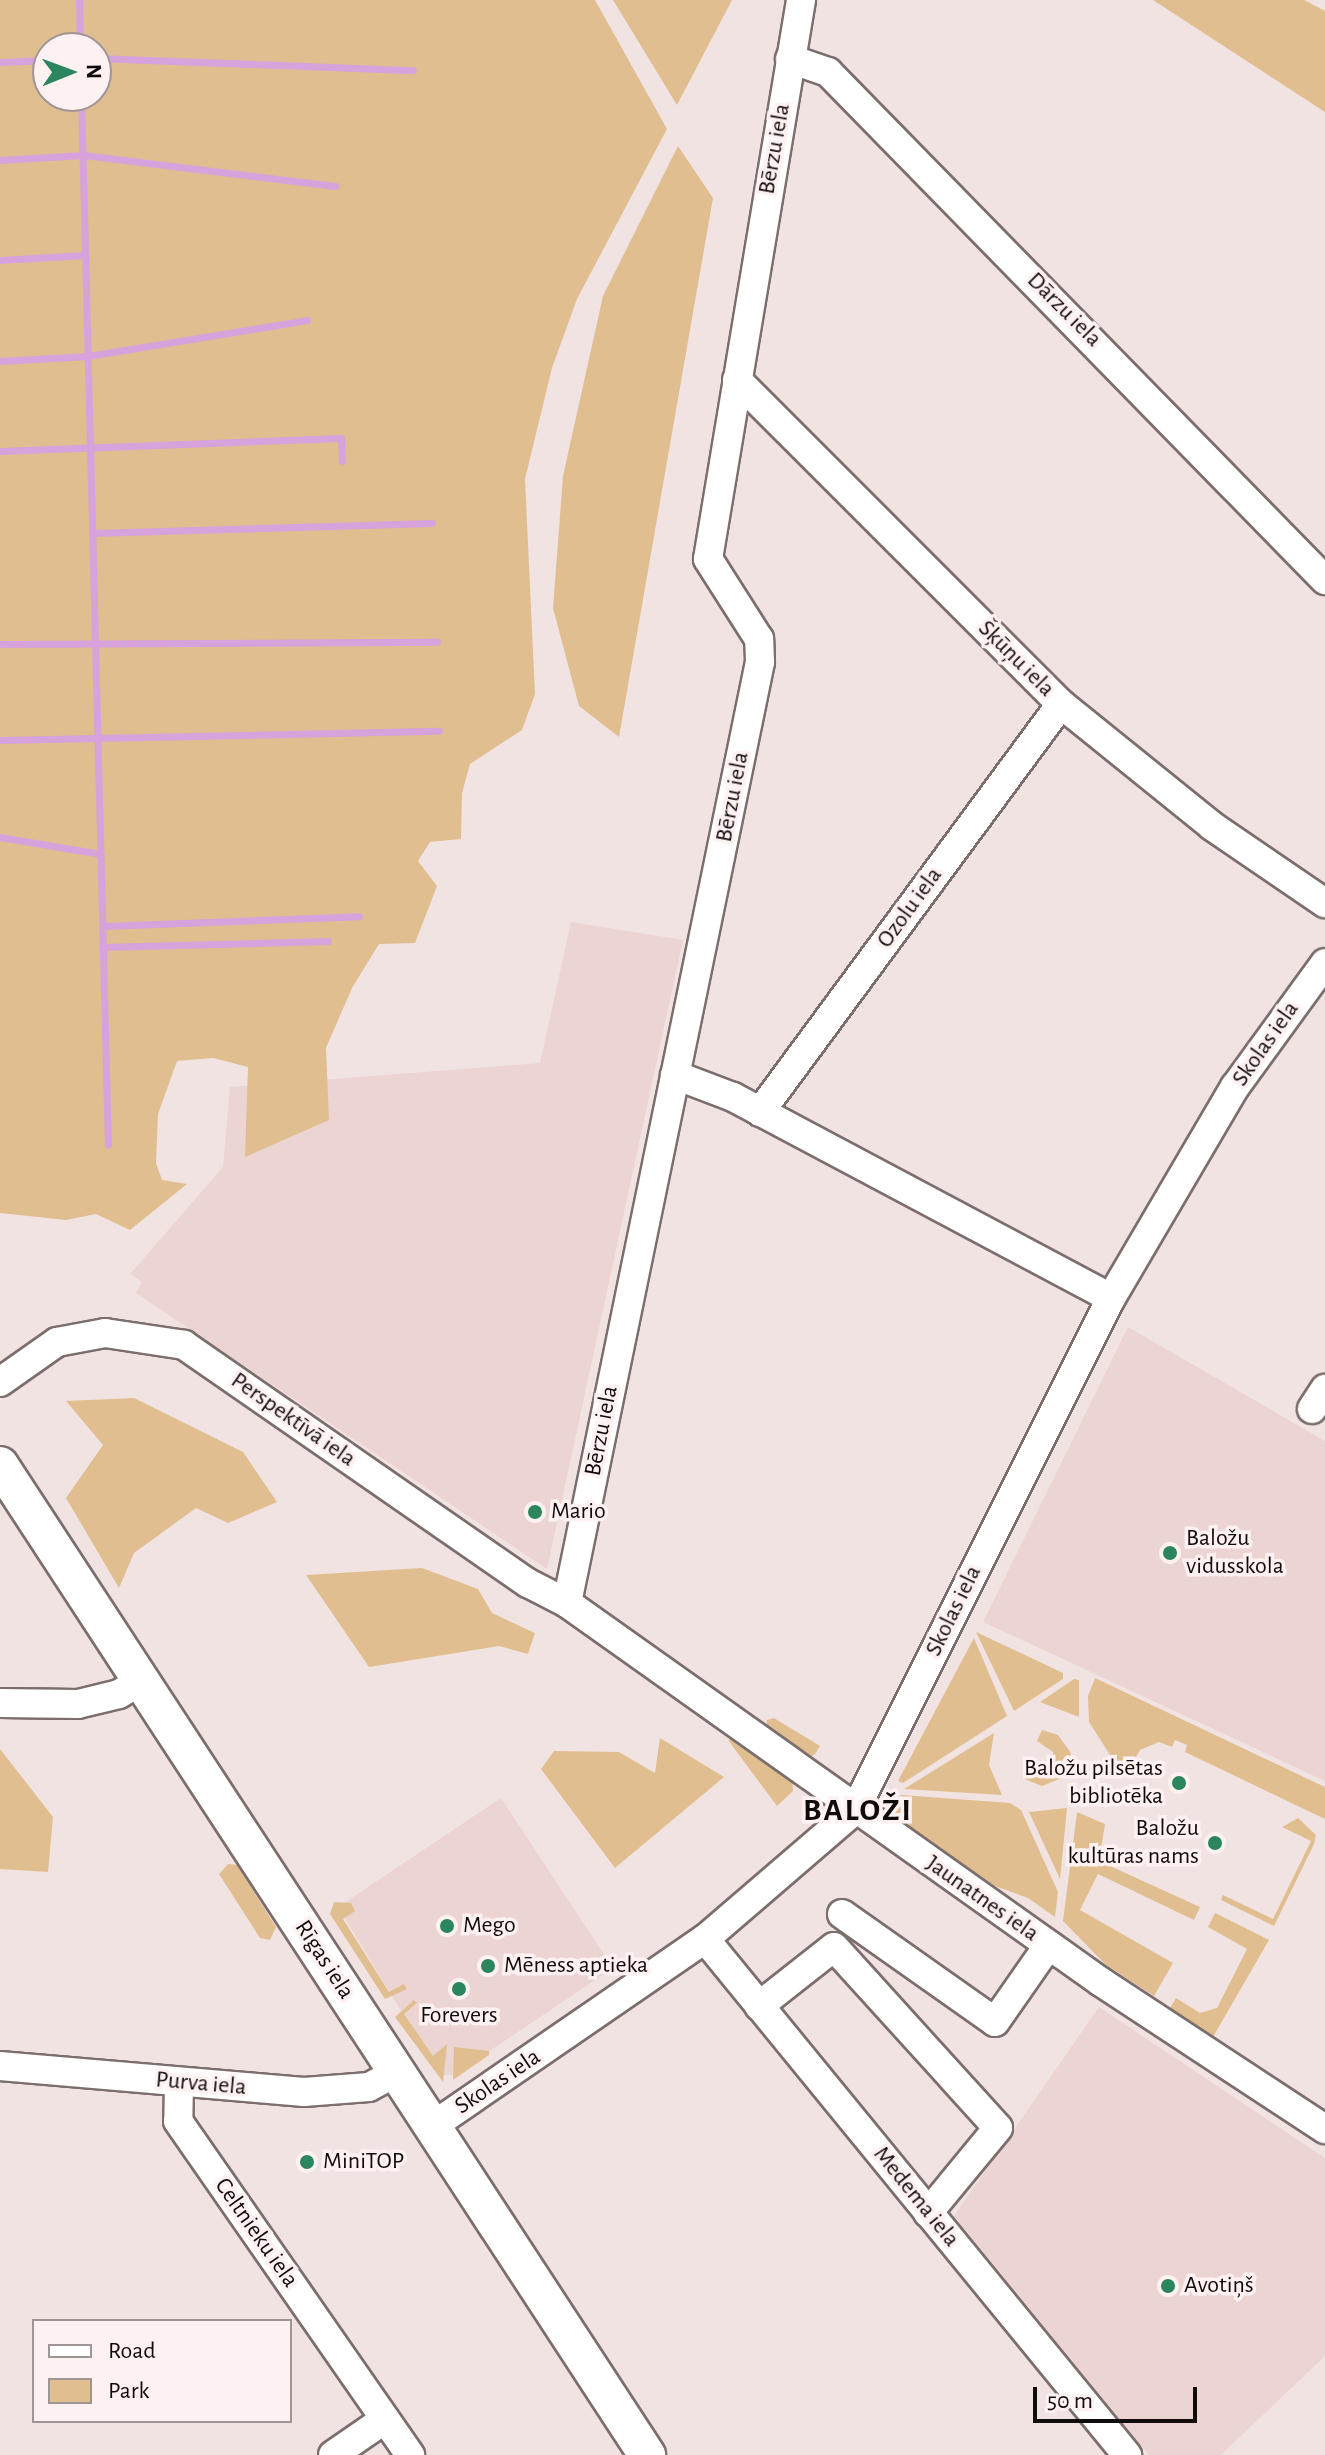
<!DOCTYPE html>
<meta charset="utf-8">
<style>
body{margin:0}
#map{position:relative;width:1325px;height:2455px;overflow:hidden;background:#f2e3e3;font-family:"Alegreya Sans",sans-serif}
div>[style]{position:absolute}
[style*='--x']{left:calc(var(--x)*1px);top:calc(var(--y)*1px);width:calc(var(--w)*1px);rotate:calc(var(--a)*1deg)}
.built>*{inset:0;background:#ecd4d3}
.green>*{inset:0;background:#e0be8f}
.stream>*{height:7px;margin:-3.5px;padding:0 3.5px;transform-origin:3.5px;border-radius:3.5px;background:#d8a2dc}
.roads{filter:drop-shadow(2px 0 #7b6e6d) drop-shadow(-2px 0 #7b6e6d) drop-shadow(0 2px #7b6e6d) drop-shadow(0 -2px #7b6e6d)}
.minor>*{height:28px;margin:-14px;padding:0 14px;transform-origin:14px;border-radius:14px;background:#fff}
.major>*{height:36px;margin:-18px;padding:0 18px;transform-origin:18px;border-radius:18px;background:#fff}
.dots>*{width:22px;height:22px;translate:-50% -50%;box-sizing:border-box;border:4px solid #fef1f1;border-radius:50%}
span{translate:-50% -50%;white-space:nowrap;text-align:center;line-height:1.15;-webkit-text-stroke:7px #fef1f1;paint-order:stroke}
.street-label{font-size:24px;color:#110c0c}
.poi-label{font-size:24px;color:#110c0c}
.left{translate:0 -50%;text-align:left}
.right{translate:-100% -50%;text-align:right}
.district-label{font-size:32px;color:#110c0c;font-weight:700;letter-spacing:2px}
.legend{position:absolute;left:32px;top:2319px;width:260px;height:104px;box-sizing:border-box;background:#fef1f1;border:2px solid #9f9595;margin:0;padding:10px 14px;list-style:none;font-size:24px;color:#110c0c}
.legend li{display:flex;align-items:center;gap:16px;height:40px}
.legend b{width:40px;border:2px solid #9f9595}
.north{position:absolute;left:32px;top:32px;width:80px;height:80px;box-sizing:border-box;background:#fef1f1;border:2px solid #9f9595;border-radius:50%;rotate:89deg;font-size:22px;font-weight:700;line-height:32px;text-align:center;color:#110c0c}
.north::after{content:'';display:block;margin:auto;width:28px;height:36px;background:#2b865d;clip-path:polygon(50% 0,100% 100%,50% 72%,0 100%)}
.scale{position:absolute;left:1033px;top:2387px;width:164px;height:36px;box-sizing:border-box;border:4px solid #110c0c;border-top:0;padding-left:10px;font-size:24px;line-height:28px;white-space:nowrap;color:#110c0c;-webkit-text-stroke:6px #fef1f1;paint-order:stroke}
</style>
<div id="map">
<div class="built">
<div style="clip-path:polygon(571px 922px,683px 940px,547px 1569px,136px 1293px,142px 1282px,130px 1274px,223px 1167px,230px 1087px,540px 1063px)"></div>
<div style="clip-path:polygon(1128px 1327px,1325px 1441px,1325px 1781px,983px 1622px)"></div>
<div style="clip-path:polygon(501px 1798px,613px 1968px,454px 2075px,440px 2075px,338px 1907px)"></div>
<div style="clip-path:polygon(1099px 2007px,1325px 2158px,1325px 2356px,1221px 2455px,1149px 2455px,954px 2216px)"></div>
</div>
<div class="green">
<div style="clip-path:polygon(evenodd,0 0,595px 0,667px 129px,577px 299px,552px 368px,525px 479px,535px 694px,522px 730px,470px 764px,462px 793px,461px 839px,430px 842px,418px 861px,437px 886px,415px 943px,379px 944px,352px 988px,326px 1048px,329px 1120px,245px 1157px,248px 1067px,213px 1058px,177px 1061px,158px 1114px,156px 1163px,162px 1180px,187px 1184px,130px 1230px,96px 1214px,66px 1220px,0 1213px,0 0,48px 48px,96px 48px,96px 96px,48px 96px,48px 48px)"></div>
<div style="clip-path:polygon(613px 0,732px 0,677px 105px)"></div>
<div style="clip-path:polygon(1153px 0,1304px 0,1325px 11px,1325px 112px)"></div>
<div style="clip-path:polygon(678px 146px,713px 198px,619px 737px,579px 706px,553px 608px,563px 476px,603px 296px)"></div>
<div style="clip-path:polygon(134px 1398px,243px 1452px,277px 1502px,228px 1523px,196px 1508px,134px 1553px,119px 1588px,66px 1498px,103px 1445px,66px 1401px)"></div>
<div style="clip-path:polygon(422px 1568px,478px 1589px,492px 1613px,535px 1633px,528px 1654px,499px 1646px,369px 1667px,306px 1575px)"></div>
<div style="clip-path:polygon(976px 1632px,1063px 1673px,1063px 1679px,1014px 1711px)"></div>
<div style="clip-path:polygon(974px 1638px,1007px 1716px,903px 1783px,898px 1781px)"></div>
<div style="clip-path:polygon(1095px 1678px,1325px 1787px,1325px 1819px,1185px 1752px,1187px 1745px,1175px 1740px,1172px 1747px,1159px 1742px,1140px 1750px,1130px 1767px,1112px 1758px,1089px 1722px,1088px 1696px)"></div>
<div style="clip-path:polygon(1074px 1679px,1079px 1680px,1079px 1717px,1040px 1702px)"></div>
<div style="clip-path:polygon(774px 1718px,820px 1746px,815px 1754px,808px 1758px,766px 1731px,767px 1720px)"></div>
<div style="clip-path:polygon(1042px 1730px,1058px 1735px,1071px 1753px,1064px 1777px,1042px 1786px,1022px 1778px,1028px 1764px,1043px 1769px,1054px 1764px,1053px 1752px,1037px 1741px)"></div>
<div style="clip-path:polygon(994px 1733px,989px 1765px,1002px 1795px,904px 1789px)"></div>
<div style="clip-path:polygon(745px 1737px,792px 1777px,793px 1791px,777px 1806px,728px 1740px)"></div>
<div style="clip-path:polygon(660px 1738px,724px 1777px,615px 1868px,541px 1769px,554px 1751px,619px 1752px,655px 1773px)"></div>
<div style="clip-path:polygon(0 1749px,53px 1817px,48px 1872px,0 1869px)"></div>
<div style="clip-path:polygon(902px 1795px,1010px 1803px,1021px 1810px,1058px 1892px,1055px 1917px,1028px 1898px,995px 1886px,887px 1812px,888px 1798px)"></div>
<div style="clip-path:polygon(1067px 1808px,1060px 1879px,1029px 1812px)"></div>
<div style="clip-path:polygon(1077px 1812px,1105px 1824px,1099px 1861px,1200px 1907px,1194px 1920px,1098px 1874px,1080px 1910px,1173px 1963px,1154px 1996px,1105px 1964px,1063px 1921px)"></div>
<div style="clip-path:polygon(1298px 1818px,1316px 1835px,1314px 1844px,1274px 1926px,1221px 1900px,1223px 1895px,1273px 1919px,1311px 1841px,1282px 1827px)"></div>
<div style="clip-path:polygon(228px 1864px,237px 1865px,276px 1927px,270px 1940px,260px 1938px,219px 1874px)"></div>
<div style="clip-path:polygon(334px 1902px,351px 1903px,355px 1911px,343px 1919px,389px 1992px,404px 1984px,407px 1989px,385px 1999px,330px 1914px)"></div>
<div style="clip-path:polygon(1215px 1913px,1269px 1940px,1213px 2037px,1170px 2008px,1176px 1998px,1200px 2013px,1217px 2008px,1247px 1949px,1208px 1927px)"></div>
<div style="clip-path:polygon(414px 2000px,417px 2003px,404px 2014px,433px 2056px,447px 2044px,443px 2082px,395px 2017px)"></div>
<div style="clip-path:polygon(454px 2047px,489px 2051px,489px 2055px,453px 2080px)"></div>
</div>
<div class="stream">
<div style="--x:79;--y:0;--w:48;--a:88.8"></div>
<div style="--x:96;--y:58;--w:317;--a:2.2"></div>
<div style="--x:0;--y:62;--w:48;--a:-2.4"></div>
<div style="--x:81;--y:96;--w:1049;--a:88.53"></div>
<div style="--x:0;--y:160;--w:83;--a:-3.4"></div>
<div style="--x:83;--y:155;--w:254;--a:7"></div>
<div style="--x:0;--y:260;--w:85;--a:-3.4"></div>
<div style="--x:0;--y:361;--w:88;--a:-3.3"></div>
<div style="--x:88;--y:356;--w:222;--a:-9.3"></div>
<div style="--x:0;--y:451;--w:341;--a:-2.2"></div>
<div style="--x:341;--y:438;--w:23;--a:88"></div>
<div style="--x:92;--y:533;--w:340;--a:-1.7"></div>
<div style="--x:0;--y:644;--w:437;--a:-0.3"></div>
<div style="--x:0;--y:740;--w:439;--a:-1.2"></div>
<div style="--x:0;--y:837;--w:102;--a:9.6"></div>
<div style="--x:103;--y:926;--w:256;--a:-2.2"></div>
<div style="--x:103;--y:947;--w:225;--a:-1.5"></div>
</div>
<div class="roads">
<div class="minor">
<div style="--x:790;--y:59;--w:40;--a:18.9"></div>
<div style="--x:828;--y:72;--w:711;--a:45.63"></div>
<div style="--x:737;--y:380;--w:458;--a:45"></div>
<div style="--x:1061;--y:704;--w:194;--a:38.9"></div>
<div style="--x:1212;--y:826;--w:137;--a:34.3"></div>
<div style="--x:675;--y:1075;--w:62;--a:20.8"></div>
<div style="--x:733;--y:1097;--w:428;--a:28"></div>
<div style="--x:760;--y:1112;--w:507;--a:-53.58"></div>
<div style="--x:0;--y:1382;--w:70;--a:-35.1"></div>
<div style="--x:57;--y:1342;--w:49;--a:-10.6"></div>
<div style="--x:105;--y:1333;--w:80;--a:8.6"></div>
<div style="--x:184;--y:1345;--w:418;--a:34.7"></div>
<div style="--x:528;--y:1583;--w:44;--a:27.1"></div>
<div style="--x:567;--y:1603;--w:655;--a:35.36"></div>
<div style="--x:1101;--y:1982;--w:268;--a:33.3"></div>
<div style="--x:1312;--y:1409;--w:24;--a:-57"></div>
<div style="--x:567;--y:1603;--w:961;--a:-78.41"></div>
<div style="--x:760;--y:662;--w:23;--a:-92"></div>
<div style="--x:759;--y:639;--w:95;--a:-122.5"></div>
<div style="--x:708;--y:559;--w:567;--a:-80.55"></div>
<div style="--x:0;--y:1703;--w:78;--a:0.7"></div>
<div style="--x:78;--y:1704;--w:42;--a:-13.7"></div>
<div style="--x:119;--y:1694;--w:27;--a:-31"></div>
<div style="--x:842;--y:1914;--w:187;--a:35.2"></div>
<div style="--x:995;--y:2022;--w:93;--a:-55.1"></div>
<div style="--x:705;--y:1939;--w:667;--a:50.72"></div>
<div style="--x:759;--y:2006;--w:95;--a:-38.2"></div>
<div style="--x:834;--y:1947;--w:244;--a:47.8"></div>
<div style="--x:998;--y:2128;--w:110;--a:129.5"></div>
<div style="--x:0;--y:2066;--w:305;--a:4.9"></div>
<div style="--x:304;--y:2092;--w:65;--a:-4.4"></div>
<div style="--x:369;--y:2087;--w:32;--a:-28"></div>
<div style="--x:179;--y:2082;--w:39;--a:91"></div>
<div style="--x:178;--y:2121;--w:407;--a:55.2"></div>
<div style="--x:434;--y:2125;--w:329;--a:-34.5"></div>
<div style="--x:705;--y:1939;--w:198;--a:-40.7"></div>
<div style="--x:855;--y:1810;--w:572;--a:-63.43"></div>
<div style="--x:1111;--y:1298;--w:245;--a:-59.6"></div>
<div style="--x:1235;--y:1087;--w:153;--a:-54"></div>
<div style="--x:333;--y:2455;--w:63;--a:-34.7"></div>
</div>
<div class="major">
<div style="--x:0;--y:1465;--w:1183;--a:56.83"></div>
</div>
</div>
<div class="dots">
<div style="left:535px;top:1512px;background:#2b865d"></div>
<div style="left:1170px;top:1553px;background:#2b865d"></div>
<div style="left:1179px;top:1783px;background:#2b865d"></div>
<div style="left:1215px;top:1843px;background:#2b865d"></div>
<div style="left:447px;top:1926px;background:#2b865d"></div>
<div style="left:488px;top:1966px;background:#2b865d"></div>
<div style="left:459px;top:1989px;background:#2b865d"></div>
<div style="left:307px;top:2162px;background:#2b865d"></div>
<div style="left:1168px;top:2286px;background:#2b865d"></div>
</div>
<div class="street-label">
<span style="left:775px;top:149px;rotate:-80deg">Bērzu iela</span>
<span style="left:1064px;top:310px;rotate:45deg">Dārzu iela</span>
<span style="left:1016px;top:659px;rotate:45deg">Šķūņu iela</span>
<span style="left:733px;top:797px;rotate:-79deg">Bērzu iela</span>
<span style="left:910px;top:908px;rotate:-54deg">Ozolu iela</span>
<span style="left:1266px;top:1044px;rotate:-55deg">Skolas iela</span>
<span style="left:293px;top:1420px;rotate:35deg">Perspektīvā iela</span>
<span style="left:602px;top:1431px;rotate:-79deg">Bērzu iela</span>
<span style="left:954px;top:1611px;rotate:-64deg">Skolas iela</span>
<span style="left:982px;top:1899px;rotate:35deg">Jaunatnes iela</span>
<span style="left:324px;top:1960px;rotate:57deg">Rīgas iela</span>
<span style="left:498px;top:2082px;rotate:-34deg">Skolas iela</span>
<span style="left:201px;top:2084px;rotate:5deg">Purva iela</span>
<span style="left:916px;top:2197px;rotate:51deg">Medema iela</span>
<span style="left:256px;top:2233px;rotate:55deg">Celtnieku iela</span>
</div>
<div class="poi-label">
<span class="left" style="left:551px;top:1512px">Mario</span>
<span class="left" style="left:1186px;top:1553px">Baložu<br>vidusskola</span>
<span class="right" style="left:1163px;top:1783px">Baložu pilsētas<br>bibliotēka</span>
<span class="right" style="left:1199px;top:1843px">Baložu<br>kultūras nams</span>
<span class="left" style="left:463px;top:1926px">Mego</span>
<span class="left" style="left:504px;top:1966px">Mēness aptieka</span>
<span style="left:459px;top:2016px">Forevers</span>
<span class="left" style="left:323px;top:2162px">MiniTOP</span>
<span class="left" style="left:1184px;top:2286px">Avotiņš</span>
</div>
<div class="district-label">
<span style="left:858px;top:1810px">BALOŽI</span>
</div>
<ul class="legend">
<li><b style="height:10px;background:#fff"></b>Road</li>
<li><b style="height:22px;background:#e0be8f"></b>Park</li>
</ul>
<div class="north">N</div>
<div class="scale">50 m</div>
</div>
